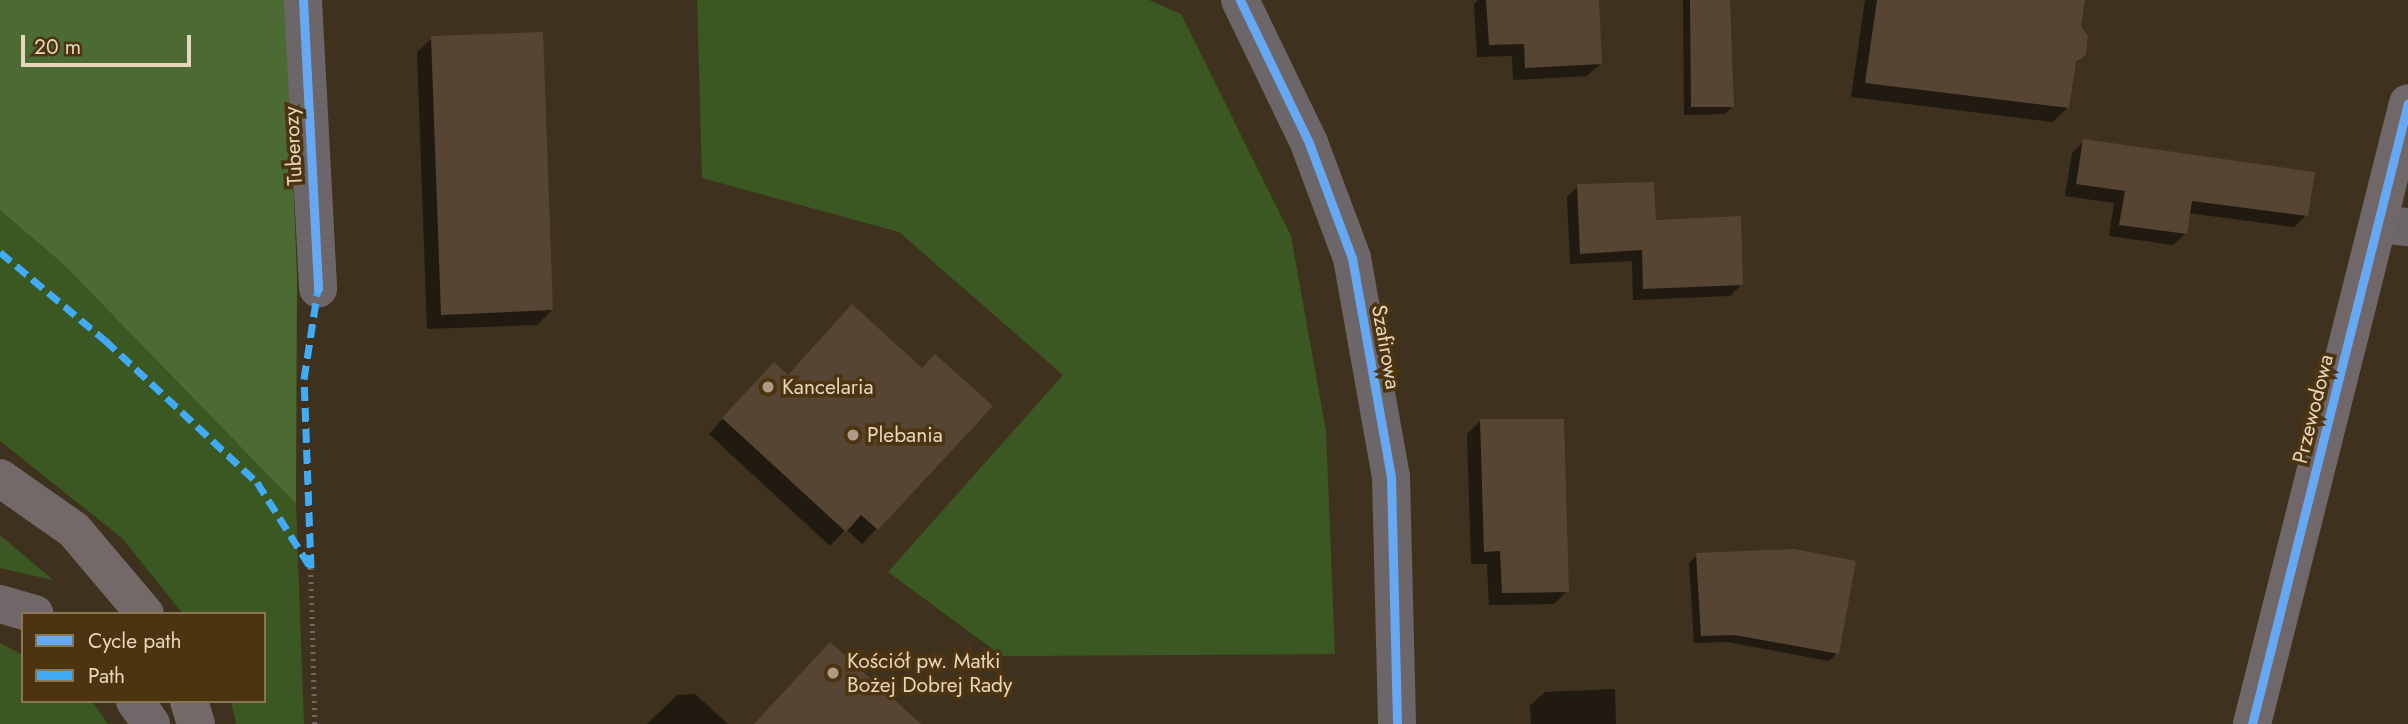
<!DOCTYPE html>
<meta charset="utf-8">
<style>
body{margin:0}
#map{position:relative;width:2408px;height:724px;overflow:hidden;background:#3e311e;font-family:Jost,sans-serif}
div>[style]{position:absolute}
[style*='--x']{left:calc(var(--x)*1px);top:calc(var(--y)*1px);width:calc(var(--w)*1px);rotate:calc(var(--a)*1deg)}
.green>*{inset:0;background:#3b5823}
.forest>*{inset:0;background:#4c6b33}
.shadow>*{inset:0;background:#0007}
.building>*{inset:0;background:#564533}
.path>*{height:4.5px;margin-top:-2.25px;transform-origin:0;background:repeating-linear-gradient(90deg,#6f6762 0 2px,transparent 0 7px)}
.street>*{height:38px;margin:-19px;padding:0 19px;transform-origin:19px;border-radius:19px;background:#6c6669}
.secondary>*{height:38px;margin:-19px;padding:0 19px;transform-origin:19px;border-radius:19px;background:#6f6768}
.highway>*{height:38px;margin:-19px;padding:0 19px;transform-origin:19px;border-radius:19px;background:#736969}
.quiet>*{height:7px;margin-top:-3.5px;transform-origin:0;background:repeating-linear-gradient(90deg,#42abf6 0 14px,transparent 0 21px)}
.cycleway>*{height:9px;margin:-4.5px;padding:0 4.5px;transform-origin:4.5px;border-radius:4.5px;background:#66a8f1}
.dots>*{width:19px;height:19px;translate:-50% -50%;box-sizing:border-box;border:4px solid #4c3410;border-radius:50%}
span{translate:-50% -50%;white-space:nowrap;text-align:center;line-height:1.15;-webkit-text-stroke:7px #4c3410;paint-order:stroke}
.street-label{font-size:21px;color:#e8d6bd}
.poi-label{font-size:21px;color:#e8d6bd}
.left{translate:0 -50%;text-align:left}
.legend{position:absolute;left:21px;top:612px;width:245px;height:91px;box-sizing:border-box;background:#4c3410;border:2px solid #8a7555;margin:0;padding:9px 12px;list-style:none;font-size:21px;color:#e8d6bd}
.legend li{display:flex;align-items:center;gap:14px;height:35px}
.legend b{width:35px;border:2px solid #8a7555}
.scale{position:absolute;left:21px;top:35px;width:170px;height:32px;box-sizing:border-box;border:4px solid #e8d6bd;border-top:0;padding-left:9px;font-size:21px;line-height:24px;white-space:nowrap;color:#e8d6bd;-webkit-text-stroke:5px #4c3410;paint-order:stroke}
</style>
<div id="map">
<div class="green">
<div style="clip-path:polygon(697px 0,1149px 0,1181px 14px,1291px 236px,1326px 431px,1335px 654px,1002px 656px,888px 572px,1063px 375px,899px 232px,702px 178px)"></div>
<div style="clip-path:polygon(0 210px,65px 266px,296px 504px,304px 724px,236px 724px,231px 701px,264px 701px,264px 614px,183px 614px,122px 538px,0 441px)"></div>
<div style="clip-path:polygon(0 535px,53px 580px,0 568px)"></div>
<div style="clip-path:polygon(0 643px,23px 655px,23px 701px,92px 701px,108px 724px,0 724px)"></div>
</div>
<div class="forest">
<div style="clip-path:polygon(0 0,286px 0,297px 275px,296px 504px,65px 266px,0 210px)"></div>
</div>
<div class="shadow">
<div style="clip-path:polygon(1478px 0,1541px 0,1600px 64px,1587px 76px,1513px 80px,1512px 56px,1477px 57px,1474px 4px)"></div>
<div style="clip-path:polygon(1683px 0,1729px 0,1733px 106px,1725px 114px,1684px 115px)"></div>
<div style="clip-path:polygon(1865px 0,2083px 0,2079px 27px,2084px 55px,2073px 66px,2067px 108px,2053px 122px,1851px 97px)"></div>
<div style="clip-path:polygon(432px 38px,552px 310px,537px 325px,427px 329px,417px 52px)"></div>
<div style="clip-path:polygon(2084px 141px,2306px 215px,2294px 227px,2188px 213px,2185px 234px,2173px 245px,2109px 236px,2114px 203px,2065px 196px,2072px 153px)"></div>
<div style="clip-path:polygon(1578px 186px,1654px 222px,1741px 285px,1730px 296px,1633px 300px,1632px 261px,1570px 264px,1567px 197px)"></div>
<div style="clip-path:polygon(922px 370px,991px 406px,862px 544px,846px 529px,830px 546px,709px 434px,759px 379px)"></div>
<div style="clip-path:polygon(1480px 421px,1567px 591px,1554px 604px,1489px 605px,1487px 564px,1471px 564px,1467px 434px)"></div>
<div style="clip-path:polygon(1697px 555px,1837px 653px,1829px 661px,1727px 642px,1694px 643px,1689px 563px)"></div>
<div style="clip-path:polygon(1615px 689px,1616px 724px,1531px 724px,1530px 706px,1545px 692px)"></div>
<div style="clip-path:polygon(695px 694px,728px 724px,647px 724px,677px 695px)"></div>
</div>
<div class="building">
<div style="clip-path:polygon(1486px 0,1599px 0,1602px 64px,1525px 68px,1524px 44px,1489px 45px)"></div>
<div style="clip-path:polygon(1690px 0,1730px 0,1734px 107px,1691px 107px)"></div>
<div style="clip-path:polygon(1877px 0,2085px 0,2081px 26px,2088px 36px,2086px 55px,2076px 62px,2069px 108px,1865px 83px)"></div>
<div style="clip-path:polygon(543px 32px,553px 310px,441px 315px,431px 36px)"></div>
<div style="clip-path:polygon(2083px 139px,2315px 172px,2308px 216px,2192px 201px,2187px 234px,2119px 225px,2125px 191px,2076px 184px)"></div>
<div style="clip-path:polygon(1654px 182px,1656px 220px,1741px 216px,1743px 285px,1643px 289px,1642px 250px,1580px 254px,1577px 184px)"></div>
<div style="clip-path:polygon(852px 304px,922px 368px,935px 354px,993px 406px,878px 530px,861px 515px,846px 532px,722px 418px,774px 362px,788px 375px)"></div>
<div style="clip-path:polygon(1480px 419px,1564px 419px,1569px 592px,1502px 593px,1500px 551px,1484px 552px)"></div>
<div style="clip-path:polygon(1794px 549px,1856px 561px,1839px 654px,1735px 635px,1701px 636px,1696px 553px)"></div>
<div style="clip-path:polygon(830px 642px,921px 724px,754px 724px)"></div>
</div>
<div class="path">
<div style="--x:311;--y:568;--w:156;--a:88.5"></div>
</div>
<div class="street">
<div style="--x:303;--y:0;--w:289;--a:87"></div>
<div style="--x:1240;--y:0;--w:159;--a:64.2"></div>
<div style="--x:1309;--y:143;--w:123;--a:69.5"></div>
<div style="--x:1352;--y:258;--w:222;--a:79.9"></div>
<div style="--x:1391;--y:477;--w:247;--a:88.6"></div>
<div style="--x:2378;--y:224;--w:30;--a:6"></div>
</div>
<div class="secondary">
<div style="--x:0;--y:604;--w:36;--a:16"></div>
<div style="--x:135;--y:701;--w:28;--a:55"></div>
<div style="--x:2252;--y:724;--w:640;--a:-75.9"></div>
</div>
<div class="highway">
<div style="--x:0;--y:478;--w:90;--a:35.1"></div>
<div style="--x:74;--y:530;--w:110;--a:49.8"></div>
<div style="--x:189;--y:701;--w:24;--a:73"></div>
</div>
<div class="quiet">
<div style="--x:0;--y:252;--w:137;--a:40"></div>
<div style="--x:105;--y:340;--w:208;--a:43.1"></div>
<div style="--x:257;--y:482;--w:102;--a:57.9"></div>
<div style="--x:311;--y:568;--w:189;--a:-92.1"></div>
<div style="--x:304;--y:379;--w:91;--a:-81.2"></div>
</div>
<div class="cycleway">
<div style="--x:303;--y:0;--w:289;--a:87"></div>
<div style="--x:1240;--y:0;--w:159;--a:64.2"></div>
<div style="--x:1309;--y:143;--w:123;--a:69.5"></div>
<div style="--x:1352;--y:258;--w:222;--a:79.9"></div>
<div style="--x:1391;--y:477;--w:247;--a:88.6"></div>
<div style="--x:2252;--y:724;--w:640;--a:-75.9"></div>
</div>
<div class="dots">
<div style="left:768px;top:387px;background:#ac9c85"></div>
<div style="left:853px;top:435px;background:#ac9c85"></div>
<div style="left:833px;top:673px;background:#ac9c85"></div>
</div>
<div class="street-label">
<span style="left:293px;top:146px;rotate:-93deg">Tuberozy</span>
<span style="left:1386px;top:347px;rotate:80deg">Szafirowa</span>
<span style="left:2313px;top:409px;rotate:-76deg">Przewodowa</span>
</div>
<div class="poi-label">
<span class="left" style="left:782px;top:387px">Kancelaria</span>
<span class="left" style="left:867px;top:435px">Plebania</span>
<span class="left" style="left:847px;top:673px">Kościół pw. Matki<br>Bożej Dobrej Rady</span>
</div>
<ul class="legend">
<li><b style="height:9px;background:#66a8f1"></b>Cycle path</li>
<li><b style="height:9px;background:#42abf6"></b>Path</li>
</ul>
<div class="scale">20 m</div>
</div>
